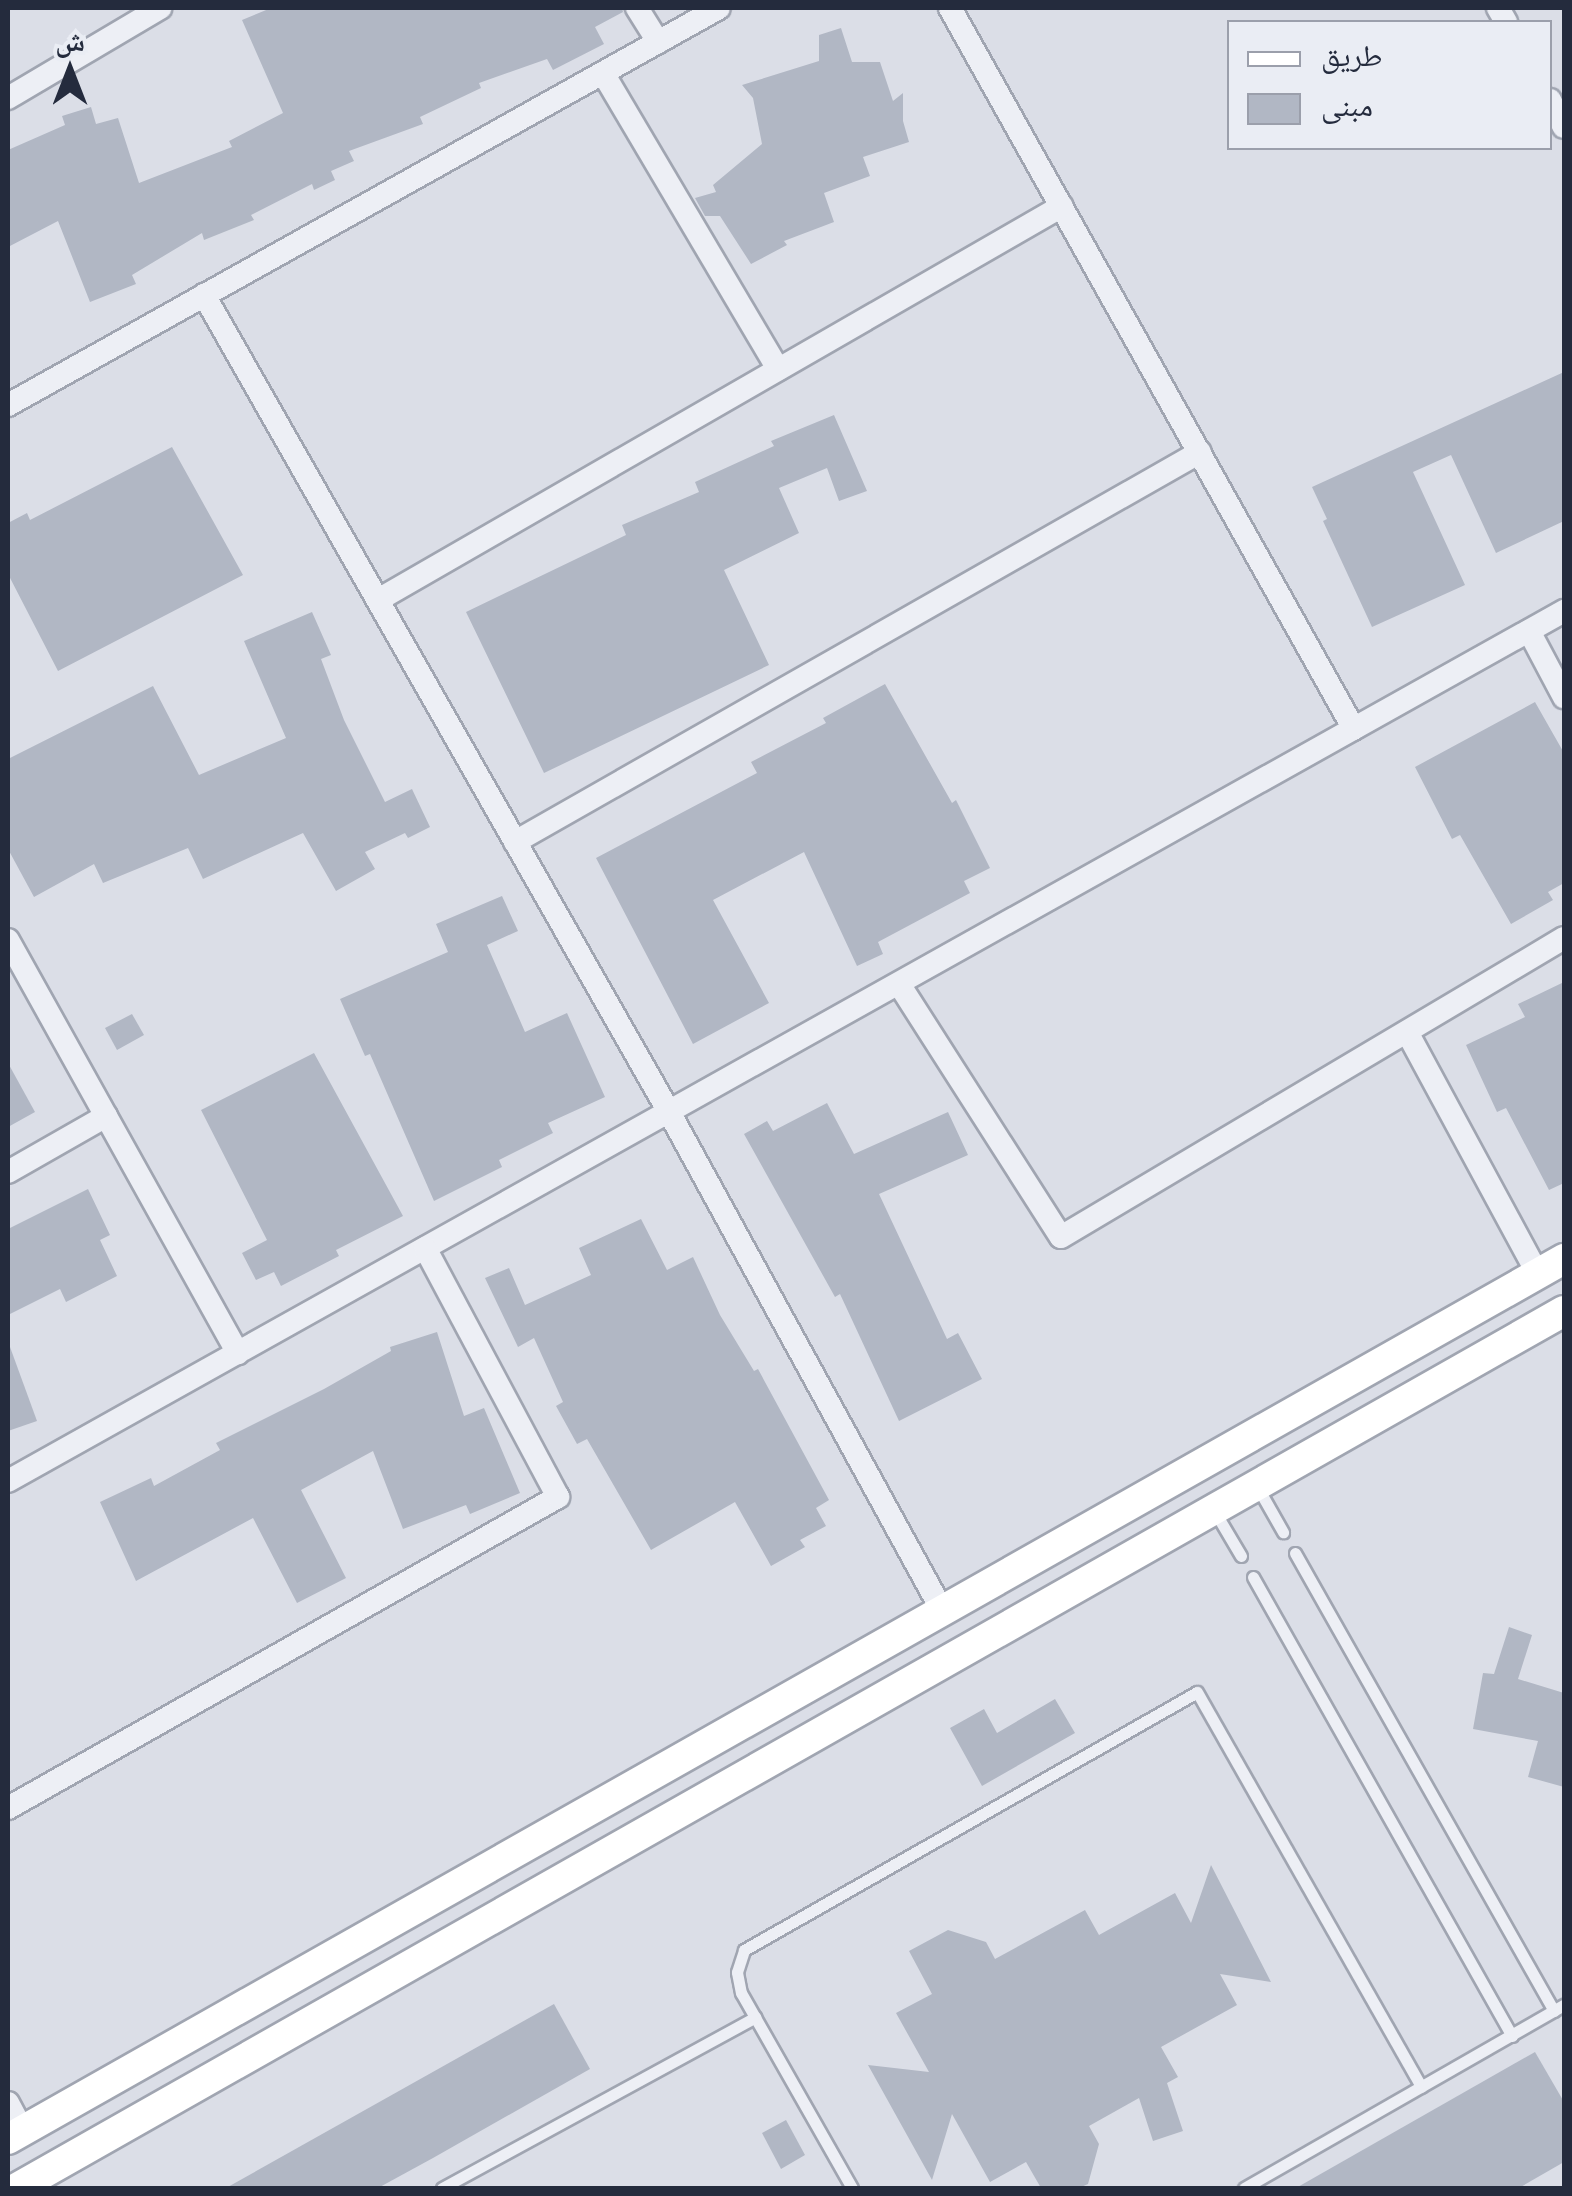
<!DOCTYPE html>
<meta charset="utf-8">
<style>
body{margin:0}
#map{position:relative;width:1572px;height:2196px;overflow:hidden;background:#dbdee7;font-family:"Noto Sans","Noto Naskh Arabic",sans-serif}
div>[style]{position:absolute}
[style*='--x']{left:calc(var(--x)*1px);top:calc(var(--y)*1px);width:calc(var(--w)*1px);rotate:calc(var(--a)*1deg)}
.building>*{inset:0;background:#b1b7c4}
.roads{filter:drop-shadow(2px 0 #a0a5b1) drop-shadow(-2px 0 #a0a5b1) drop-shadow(0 2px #a0a5b1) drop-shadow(0 -2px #a0a5b1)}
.lane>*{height:11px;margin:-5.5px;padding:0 5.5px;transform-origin:5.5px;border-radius:5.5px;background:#edeff5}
.street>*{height:22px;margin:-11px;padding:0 11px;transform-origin:11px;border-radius:11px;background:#edeff5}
.secondary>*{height:30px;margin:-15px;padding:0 15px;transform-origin:15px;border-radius:15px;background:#fff}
span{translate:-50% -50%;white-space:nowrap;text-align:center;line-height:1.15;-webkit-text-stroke:9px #eaedf4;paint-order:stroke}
.frame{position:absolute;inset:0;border:10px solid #242b3d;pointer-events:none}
.legend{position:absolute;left:1227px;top:20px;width:325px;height:130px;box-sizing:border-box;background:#eaedf4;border:2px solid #9b9fab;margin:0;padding:12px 18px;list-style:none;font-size:30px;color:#242b3d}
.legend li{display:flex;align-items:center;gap:20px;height:50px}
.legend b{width:50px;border:2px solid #9b9fab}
.north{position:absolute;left:20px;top:20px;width:100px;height:100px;-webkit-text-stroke:8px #eaedf4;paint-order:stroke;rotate:0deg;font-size:28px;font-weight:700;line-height:40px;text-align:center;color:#242b3d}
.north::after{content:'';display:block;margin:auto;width:35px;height:45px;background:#242b3d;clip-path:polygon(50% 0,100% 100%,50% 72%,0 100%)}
</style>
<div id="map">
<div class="building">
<div style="clip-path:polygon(271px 8px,622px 8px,623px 12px,595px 27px,604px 44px,553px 70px,547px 59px,479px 83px,481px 88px,420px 117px,423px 124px,349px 151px,354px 161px,331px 171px,335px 180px,314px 190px,312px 184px,251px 215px,254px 220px,204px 240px,202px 233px,132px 275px,136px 284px,90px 302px,58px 221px,8px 247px,8px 150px,65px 125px,62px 116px,91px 107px,96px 124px,118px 118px,139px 183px,232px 147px,229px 141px,283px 113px,242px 20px)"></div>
<div style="clip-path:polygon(841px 28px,852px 62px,880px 62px,893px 101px,903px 93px,903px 121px,909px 142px,863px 157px,870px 176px,824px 193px,834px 222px,784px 241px,787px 245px,751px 264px,720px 216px,705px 216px,695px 198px,716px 192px,713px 185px,762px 144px,753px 98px,742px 85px,819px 61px,819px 35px)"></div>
<div style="clip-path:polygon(1564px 372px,1564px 521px,1496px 553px,1451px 455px,1413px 472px,1465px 585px,1372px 627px,1323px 521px,1327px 519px,1312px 487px)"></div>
<div style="clip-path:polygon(834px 415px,867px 491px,839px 501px,827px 468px,779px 488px,799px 533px,724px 570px,769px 665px,544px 773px,466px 612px,626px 535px,622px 525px,699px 492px,695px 482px,774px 446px,771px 441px)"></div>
<div style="clip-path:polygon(172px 447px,243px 575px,58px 671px,8px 574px,8px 523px,27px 513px,30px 520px)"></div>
<div style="clip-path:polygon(312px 612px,331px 655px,321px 659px,344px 720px,385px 802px,412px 789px,430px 827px,408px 838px,405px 833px,365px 852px,375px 869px,336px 891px,303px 833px,203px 879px,188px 848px,103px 883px,94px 864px,34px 897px,8px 849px,8px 759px,153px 686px,199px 775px,286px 738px,244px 641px)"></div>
<div style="clip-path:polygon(885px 684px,952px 803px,956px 800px,990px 868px,964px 881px,970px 893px,878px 942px,883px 954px,857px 966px,804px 852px,713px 900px,769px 1003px,693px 1044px,596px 858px,757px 773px,751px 762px,826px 723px,823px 718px)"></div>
<div style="clip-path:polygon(1535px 702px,1564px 753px,1564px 883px,1548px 892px,1553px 900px,1511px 924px,1460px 835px,1452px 839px,1415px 767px)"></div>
<div style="clip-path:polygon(502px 896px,518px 931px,487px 945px,525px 1032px,567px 1013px,605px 1097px,548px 1123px,553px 1133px,499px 1160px,502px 1167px,434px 1201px,370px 1054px,365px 1056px,340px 999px,448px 952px,436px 924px)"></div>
<div style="clip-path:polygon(1564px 982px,1564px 1183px,1549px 1190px,1506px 1108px,1497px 1112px,1466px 1045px,1525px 1017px,1518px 1004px)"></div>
<div style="clip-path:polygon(132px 1014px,144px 1035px,117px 1050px,105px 1028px)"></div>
<div style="clip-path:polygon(314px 1053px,403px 1216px,336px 1250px,339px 1256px,281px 1286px,274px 1272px,256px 1280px,242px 1253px,267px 1240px,201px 1110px)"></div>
<div style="clip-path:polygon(8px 1063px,35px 1112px,8px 1127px)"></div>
<div style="clip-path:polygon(827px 1103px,854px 1154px,948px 1112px,968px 1155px,879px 1194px,947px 1339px,958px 1333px,982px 1379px,899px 1421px,840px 1294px,835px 1297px,744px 1134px,767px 1121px,773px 1131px)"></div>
<div style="clip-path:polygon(88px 1189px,110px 1235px,100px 1240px,117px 1276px,66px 1302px,60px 1289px,8px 1315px,8px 1229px)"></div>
<div style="clip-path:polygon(641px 1219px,667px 1270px,693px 1257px,720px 1315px,754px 1371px,758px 1369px,829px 1500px,816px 1508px,826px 1526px,800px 1540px,805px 1547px,771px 1566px,735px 1502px,651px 1550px,587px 1439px,577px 1444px,556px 1406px,563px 1402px,534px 1338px,518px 1347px,485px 1278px,509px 1268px,525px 1305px,591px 1275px,579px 1248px)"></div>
<div style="clip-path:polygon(437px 1332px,464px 1416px,484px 1408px,520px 1493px,470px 1514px,466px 1505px,403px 1529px,373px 1451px,301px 1490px,346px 1578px,297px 1603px,253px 1518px,136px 1581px,100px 1502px,151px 1478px,154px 1486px,220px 1450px,216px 1443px,324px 1389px,391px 1351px,390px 1347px)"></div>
<div style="clip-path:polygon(10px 1347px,37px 1421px,8px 1431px,8px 1348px)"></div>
<div style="clip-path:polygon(1509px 1627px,1532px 1635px,1518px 1679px,1564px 1693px,1564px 1787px,1528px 1777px,1538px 1741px,1473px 1729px,1483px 1673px,1494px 1674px)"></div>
<div style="clip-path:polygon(1055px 1699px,1075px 1733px,982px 1786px,950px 1728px,984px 1709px,997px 1733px)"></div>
<div style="clip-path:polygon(1211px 1865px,1271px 1982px,1220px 1974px,1237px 2005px,1161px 2047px,1178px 2077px,1167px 2083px,1183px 2131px,1153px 2141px,1139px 2098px,1089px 2126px,1099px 2144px,1088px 2184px,1079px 2188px,1041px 2188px,1026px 2162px,990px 2182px,952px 2114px,932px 2180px,868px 2065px,929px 2072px,896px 2013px,932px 1994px,909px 1951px,948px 1930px,986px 1942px,995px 1959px,1085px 1910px,1099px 1935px,1175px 1893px,1191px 1923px)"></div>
<div style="clip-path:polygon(554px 2004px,590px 2069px,433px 2158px,378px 2188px,226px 2188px)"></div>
<div style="clip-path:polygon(1535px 2052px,1564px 2102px,1564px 2162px,1519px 2188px,1296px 2188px)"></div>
<div style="clip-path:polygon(786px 2120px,805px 2155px,781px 2169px,762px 2133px)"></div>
</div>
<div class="roads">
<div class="lane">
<div style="--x:1258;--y:1488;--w:51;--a:60.4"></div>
<div style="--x:1215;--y:1512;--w:51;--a:59.4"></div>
<div style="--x:1295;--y:1553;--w:526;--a:60.51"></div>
<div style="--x:1253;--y:1577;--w:527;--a:60.57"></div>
<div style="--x:442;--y:2188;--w:357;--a:-28.6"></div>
<div style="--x:852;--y:2188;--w:224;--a:-119.6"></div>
<div style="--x:741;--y:1993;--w:21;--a:-101"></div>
<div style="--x:737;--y:1972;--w:23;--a:-72"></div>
<div style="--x:744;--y:1950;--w:521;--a:-29.66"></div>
<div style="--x:1197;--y:1692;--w:454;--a:60.4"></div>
<div style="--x:1244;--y:2188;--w:369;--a:-29.8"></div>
</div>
<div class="street">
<div style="--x:637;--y:8;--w:40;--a:58"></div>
<div style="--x:950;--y:8;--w:826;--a:60.74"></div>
<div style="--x:1498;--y:8;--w:16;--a:60"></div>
<div style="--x:603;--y:73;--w:344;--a:59.4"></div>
<div style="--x:8;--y:98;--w:177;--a:-30.6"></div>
<div style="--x:1550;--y:100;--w:30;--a:63"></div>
<div style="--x:204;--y:295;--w:940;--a:60.35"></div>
<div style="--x:669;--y:1112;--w:570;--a:61.28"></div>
<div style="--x:8;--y:405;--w:814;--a:-29.18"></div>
<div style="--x:378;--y:600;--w:789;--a:-29.94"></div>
<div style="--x:1529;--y:631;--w:75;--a:62.1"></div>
<div style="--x:515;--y:842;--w:788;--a:-29.65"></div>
<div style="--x:8;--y:940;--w:473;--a:60.9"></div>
<div style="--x:899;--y:984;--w:300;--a:57.4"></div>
<div style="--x:1061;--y:1237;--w:585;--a:-30.73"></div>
<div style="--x:1407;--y:1032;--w:275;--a:61.6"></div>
<div style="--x:8;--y:1172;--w:113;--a:-29.7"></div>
<div style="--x:8;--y:1481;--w:1783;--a:-29.21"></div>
<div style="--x:8;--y:1808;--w:632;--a:-29.49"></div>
<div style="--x:558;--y:1497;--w:282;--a:-118.1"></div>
<div style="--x:8;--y:2103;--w:32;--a:62"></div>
</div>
<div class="secondary">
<div style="--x:8;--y:2139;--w:1788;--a:-29.49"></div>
<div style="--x:17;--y:2188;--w:1778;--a:-29.55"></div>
</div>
</div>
<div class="frame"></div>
<ul class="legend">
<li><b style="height:12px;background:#fff"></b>طريق</li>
<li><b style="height:28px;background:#b1b7c4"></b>مبنى</li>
</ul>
<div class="north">ش</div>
</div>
